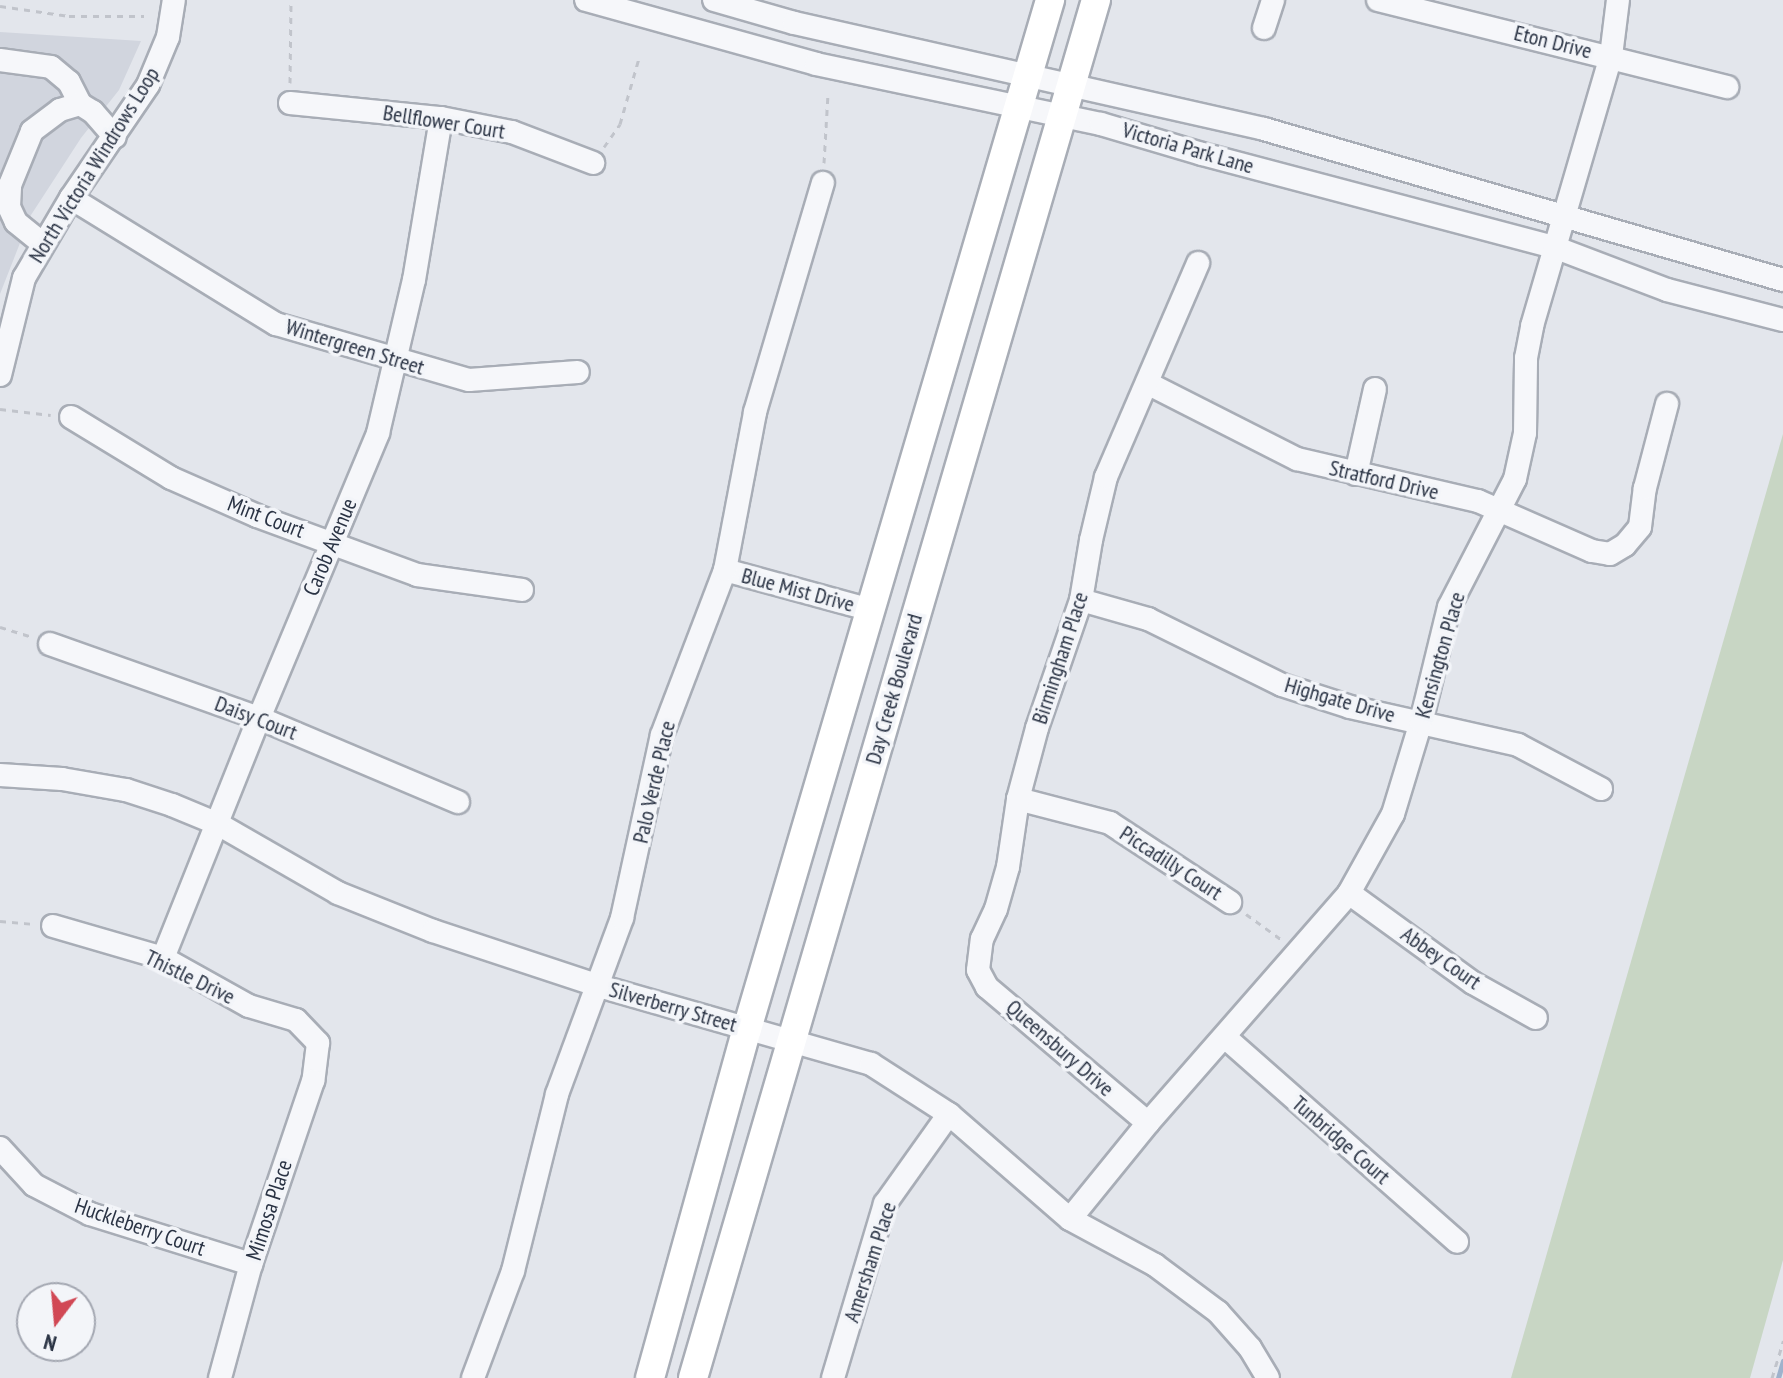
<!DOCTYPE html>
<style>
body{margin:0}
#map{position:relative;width:1783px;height:1378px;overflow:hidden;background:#e3e6ec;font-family:"PT Sans Narrow",sans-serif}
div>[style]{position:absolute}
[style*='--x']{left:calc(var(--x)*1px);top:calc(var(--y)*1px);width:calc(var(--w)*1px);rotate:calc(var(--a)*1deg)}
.built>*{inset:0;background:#d1d5de}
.green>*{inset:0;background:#c8d6c4}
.stream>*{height:5px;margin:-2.5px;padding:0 2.5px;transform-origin:2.5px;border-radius:2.5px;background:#9eb2cc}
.path>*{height:3px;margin-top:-1.5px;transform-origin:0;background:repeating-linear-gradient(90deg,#c1c4cb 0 6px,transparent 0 12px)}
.roads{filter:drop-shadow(2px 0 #a8adb6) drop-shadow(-2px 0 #a8adb6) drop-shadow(0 2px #a8adb6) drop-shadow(0 -2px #a8adb6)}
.minor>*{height:22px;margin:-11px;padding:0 11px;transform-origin:11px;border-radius:11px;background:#f6f7fa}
.major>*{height:28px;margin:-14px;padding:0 14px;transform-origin:14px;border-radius:14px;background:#fff}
span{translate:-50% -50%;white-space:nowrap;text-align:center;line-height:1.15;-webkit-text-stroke:7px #f3f5f9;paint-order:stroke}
.street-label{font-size:22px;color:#2a3344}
.north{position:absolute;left:16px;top:1282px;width:80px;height:80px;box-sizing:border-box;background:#f3f5f9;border:2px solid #a3a7b1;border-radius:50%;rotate:196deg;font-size:22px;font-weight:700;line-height:32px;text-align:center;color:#2a3344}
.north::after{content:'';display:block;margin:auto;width:28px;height:36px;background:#d14855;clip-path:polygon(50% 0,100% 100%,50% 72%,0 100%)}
</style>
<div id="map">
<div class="built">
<div style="clip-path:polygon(0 32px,141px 41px,119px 90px,81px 138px,31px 215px,0 294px)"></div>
</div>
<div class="green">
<div style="clip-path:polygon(1783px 434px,1783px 1260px,1750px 1378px,1511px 1378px)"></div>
</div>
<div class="stream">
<div style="--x:1778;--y:1378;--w:18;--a:-74"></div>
</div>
<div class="path">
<div style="--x:0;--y:6;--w:70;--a:8.2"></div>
<div style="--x:69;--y:16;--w:75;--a:0"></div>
<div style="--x:290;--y:83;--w:83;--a:-89.3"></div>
<div style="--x:604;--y:147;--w:28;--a:-55"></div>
<div style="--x:620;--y:124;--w:69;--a:-73.9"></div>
<div style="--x:824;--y:163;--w:70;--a:-86.7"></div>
<div style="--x:0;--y:409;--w:51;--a:6.7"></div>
<div style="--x:0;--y:627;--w:34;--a:17"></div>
<div style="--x:1246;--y:914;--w:44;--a:35.8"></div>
<div style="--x:0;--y:921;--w:33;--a:5"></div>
<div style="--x:1772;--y:1378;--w:39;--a:-73"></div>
</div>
<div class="roads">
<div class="minor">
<div style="--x:586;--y:0;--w:239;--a:15.5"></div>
<div style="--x:816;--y:64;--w:291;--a:11.9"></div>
<div style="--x:1101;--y:124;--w:105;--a:16.5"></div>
<div style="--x:1202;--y:154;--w:364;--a:14.8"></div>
<div style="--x:1554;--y:247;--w:121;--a:20.8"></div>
<div style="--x:1667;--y:290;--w:120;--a:14.5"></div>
<div style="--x:714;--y:0;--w:83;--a:16"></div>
<div style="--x:794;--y:23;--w:482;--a:12.7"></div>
<div style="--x:1264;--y:129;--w:541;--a:16.22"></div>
<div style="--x:1378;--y:0;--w:360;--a:14"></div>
<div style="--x:1264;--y:28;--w:29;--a:-72"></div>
<div style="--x:0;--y:60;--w:51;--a:7.8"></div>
<div style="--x:51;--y:67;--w:23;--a:40"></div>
<div style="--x:69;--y:82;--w:25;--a:63"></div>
<div style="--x:290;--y:103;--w:152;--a:5.7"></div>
<div style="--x:441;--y:118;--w:72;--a:11.2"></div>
<div style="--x:512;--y:132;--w:87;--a:20.9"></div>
<div style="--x:71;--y:198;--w:241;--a:31.6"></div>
<div style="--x:276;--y:324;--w:201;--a:16.2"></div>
<div style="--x:469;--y:380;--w:109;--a:-4.2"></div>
<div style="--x:43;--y:244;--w:35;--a:-141"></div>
<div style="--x:16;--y:222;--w:17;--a:-115"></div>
<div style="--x:9;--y:207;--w:22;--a:-87"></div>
<div style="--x:10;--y:185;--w:58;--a:-67.8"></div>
<div style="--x:32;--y:131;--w:35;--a:-37"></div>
<div style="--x:60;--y:110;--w:21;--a:-17"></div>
<div style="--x:80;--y:104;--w:15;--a:32"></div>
<div style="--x:93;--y:112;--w:33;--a:49"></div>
<div style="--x:0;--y:375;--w:100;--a:-76.1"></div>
<div style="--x:24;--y:278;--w:93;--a:-59.6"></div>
<div style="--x:71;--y:198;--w:137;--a:-55.7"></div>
<div style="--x:148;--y:85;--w:52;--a:-67.4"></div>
<div style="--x:168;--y:37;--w:37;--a:-81"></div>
<div style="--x:1149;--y:384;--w:166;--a:26.9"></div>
<div style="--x:1297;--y:459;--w:186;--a:13.1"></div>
<div style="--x:1478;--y:501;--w:124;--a:23.7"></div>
<div style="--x:1592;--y:551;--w:18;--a:9"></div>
<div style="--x:1610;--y:554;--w:17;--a:-31"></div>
<div style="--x:1625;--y:545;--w:23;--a:-50"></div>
<div style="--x:1640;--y:527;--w:39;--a:-83"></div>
<div style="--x:1645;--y:488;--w:87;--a:-75.3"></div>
<div style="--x:71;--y:417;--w:117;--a:31.4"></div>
<div style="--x:171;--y:478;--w:94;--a:23.8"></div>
<div style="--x:257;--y:516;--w:171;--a:20.2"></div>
<div style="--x:417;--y:575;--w:106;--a:8.1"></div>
<div style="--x:1356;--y:474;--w:87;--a:-77.4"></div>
<div style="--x:725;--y:570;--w:151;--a:15.3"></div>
<div style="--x:1081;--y:600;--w:70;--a:15.8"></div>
<div style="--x:1148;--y:619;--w:149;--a:26.2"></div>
<div style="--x:1282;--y:685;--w:71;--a:17.9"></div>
<div style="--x:1350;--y:707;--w:172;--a:12.7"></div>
<div style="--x:1518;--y:745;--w:94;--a:27.9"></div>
<div style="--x:50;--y:644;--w:222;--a:19.5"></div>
<div style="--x:259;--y:718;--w:216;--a:22.9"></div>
<div style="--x:0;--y:775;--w:62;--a:3.7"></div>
<div style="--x:62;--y:779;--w:65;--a:9.8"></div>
<div style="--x:126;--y:790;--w:48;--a:18.1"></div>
<div style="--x:172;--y:805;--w:50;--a:22.4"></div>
<div style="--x:218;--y:824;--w:138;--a:29.9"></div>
<div style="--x:338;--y:893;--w:102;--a:21.8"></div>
<div style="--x:433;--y:931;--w:175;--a:18.3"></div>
<div style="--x:599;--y:986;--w:283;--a:16"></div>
<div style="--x:871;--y:1064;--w:93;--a:32.7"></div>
<div style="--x:949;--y:1114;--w:160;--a:41"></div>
<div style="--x:1070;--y:1219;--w:97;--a:28.4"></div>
<div style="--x:1155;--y:1265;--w:79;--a:36.7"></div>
<div style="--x:1218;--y:1312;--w:48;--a:48.4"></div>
<div style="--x:1250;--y:1348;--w:35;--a:59"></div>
<div style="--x:1018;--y:799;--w:95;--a:14.6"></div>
<div style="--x:1110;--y:823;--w:144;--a:33.4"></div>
<div style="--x:1349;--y:893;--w:153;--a:36"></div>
<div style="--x:1473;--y:983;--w:72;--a:29.1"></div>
<div style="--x:53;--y:926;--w:115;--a:16.2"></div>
<div style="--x:163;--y:958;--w:98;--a:29.2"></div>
<div style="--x:249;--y:1006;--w:49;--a:16.6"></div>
<div style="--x:296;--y:1020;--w:32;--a:46"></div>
<div style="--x:318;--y:1043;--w:38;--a:97"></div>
<div style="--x:313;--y:1081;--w:193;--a:108.7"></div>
<div style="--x:251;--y:1264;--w:118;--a:105.2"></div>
<div style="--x:163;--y:958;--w:258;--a:-68.2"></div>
<div style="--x:259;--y:718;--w:309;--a:-67.3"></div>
<div style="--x:378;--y:433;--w:157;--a:-76.8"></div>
<div style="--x:414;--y:280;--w:164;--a:-80.5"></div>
<div style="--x:1226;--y:1038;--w:308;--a:41.4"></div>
<div style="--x:1148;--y:1123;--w:211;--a:-139.8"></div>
<div style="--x:987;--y:987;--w:19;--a:-118"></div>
<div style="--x:978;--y:970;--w:31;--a:-83"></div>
<div style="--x:982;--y:939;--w:33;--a:-65"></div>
<div style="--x:996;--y:909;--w:44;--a:-74.1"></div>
<div style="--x:1008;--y:867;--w:69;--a:-81.6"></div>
<div style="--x:1018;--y:799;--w:73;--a:-75"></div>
<div style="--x:1037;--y:728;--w:135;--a:-71"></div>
<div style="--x:1081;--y:600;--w:61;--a:-80.5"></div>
<div style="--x:1091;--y:540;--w:65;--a:-76.6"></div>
<div style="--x:1106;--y:477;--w:233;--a:-66.7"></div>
<div style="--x:0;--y:1148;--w:50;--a:47.4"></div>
<div style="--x:34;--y:1185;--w:63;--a:27.4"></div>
<div style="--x:90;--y:1214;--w:169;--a:17.3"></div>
<div style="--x:1070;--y:1219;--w:124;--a:-50.9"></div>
<div style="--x:1148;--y:1123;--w:305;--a:-48.8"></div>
<div style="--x:1349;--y:893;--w:90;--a:-60.9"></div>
<div style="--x:1393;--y:814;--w:96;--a:-73.1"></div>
<div style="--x:1421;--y:722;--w:118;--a:-76.3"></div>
<div style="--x:1449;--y:607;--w:144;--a:-62.7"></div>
<div style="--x:1515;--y:479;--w:47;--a:-77.7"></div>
<div style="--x:1525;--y:433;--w:75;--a:-89.2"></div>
<div style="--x:1526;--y:358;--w:33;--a:-79"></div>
<div style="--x:1532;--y:326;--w:281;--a:-73.7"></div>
<div style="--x:1611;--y:56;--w:56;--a:-82.9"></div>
<div style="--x:473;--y:1378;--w:114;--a:-69.5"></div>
<div style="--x:513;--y:1271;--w:182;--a:-76"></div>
<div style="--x:557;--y:1094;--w:188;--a:-69.7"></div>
<div style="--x:622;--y:918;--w:187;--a:-77.7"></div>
<div style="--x:662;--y:735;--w:177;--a:-69.1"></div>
<div style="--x:725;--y:570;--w:161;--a:-79.2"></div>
<div style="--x:755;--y:412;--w:239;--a:-73.5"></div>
<div style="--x:833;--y:1378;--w:182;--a:-73.4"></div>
<div style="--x:885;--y:1204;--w:110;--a:-54.6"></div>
</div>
<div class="major">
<div style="--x:650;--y:1378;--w:362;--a:-74.5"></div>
<div style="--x:747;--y:1029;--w:1073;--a:-73.59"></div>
<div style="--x:693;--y:1378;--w:1436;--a:-73.7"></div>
</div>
</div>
<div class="street-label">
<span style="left:1553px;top:42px;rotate:14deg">Eton Drive</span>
<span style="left:444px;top:122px;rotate:9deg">Bellflower Court</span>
<span style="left:1188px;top:148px;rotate:16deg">Victoria Park Lane</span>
<span style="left:94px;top:165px;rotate:-58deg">North Victoria Windrows Loop</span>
<span style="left:355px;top:347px;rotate:17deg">Wintergreen Street</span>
<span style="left:1384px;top:480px;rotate:13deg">Stratford Drive</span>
<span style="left:266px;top:517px;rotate:21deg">Mint Court</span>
<span style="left:330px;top:547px;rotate:-67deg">Carob Avenue</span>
<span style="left:798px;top:590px;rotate:15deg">Blue Mist Drive</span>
<span style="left:1440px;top:655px;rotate:-74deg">Kensington Place</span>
<span style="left:1060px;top:658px;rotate:-72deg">Birmingham Place</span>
<span style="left:894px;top:689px;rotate:-74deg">Day Creek Boulevard</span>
<span style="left:1340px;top:700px;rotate:16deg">Highgate Drive</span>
<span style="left:256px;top:718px;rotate:21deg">Daisy Court</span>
<span style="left:654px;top:782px;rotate:-77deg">Palo Verde Place</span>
<span style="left:1171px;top:863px;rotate:33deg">Piccadilly Court</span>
<span style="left:1441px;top:958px;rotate:35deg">Abbey Court</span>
<span style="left:190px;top:977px;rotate:26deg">Thistle Drive</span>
<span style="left:673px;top:1007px;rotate:16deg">Silverberry Street</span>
<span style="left:1060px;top:1048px;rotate:41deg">Queensbury Drive</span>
<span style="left:1341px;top:1140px;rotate:41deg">Tunbridge Court</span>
<span style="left:269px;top:1210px;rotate:-72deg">Mimosa Place</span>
<span style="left:140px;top:1227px;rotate:19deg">Huckleberry Court</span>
<span style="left:870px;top:1262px;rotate:-72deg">Amersham Place</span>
</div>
<div class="north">N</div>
</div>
